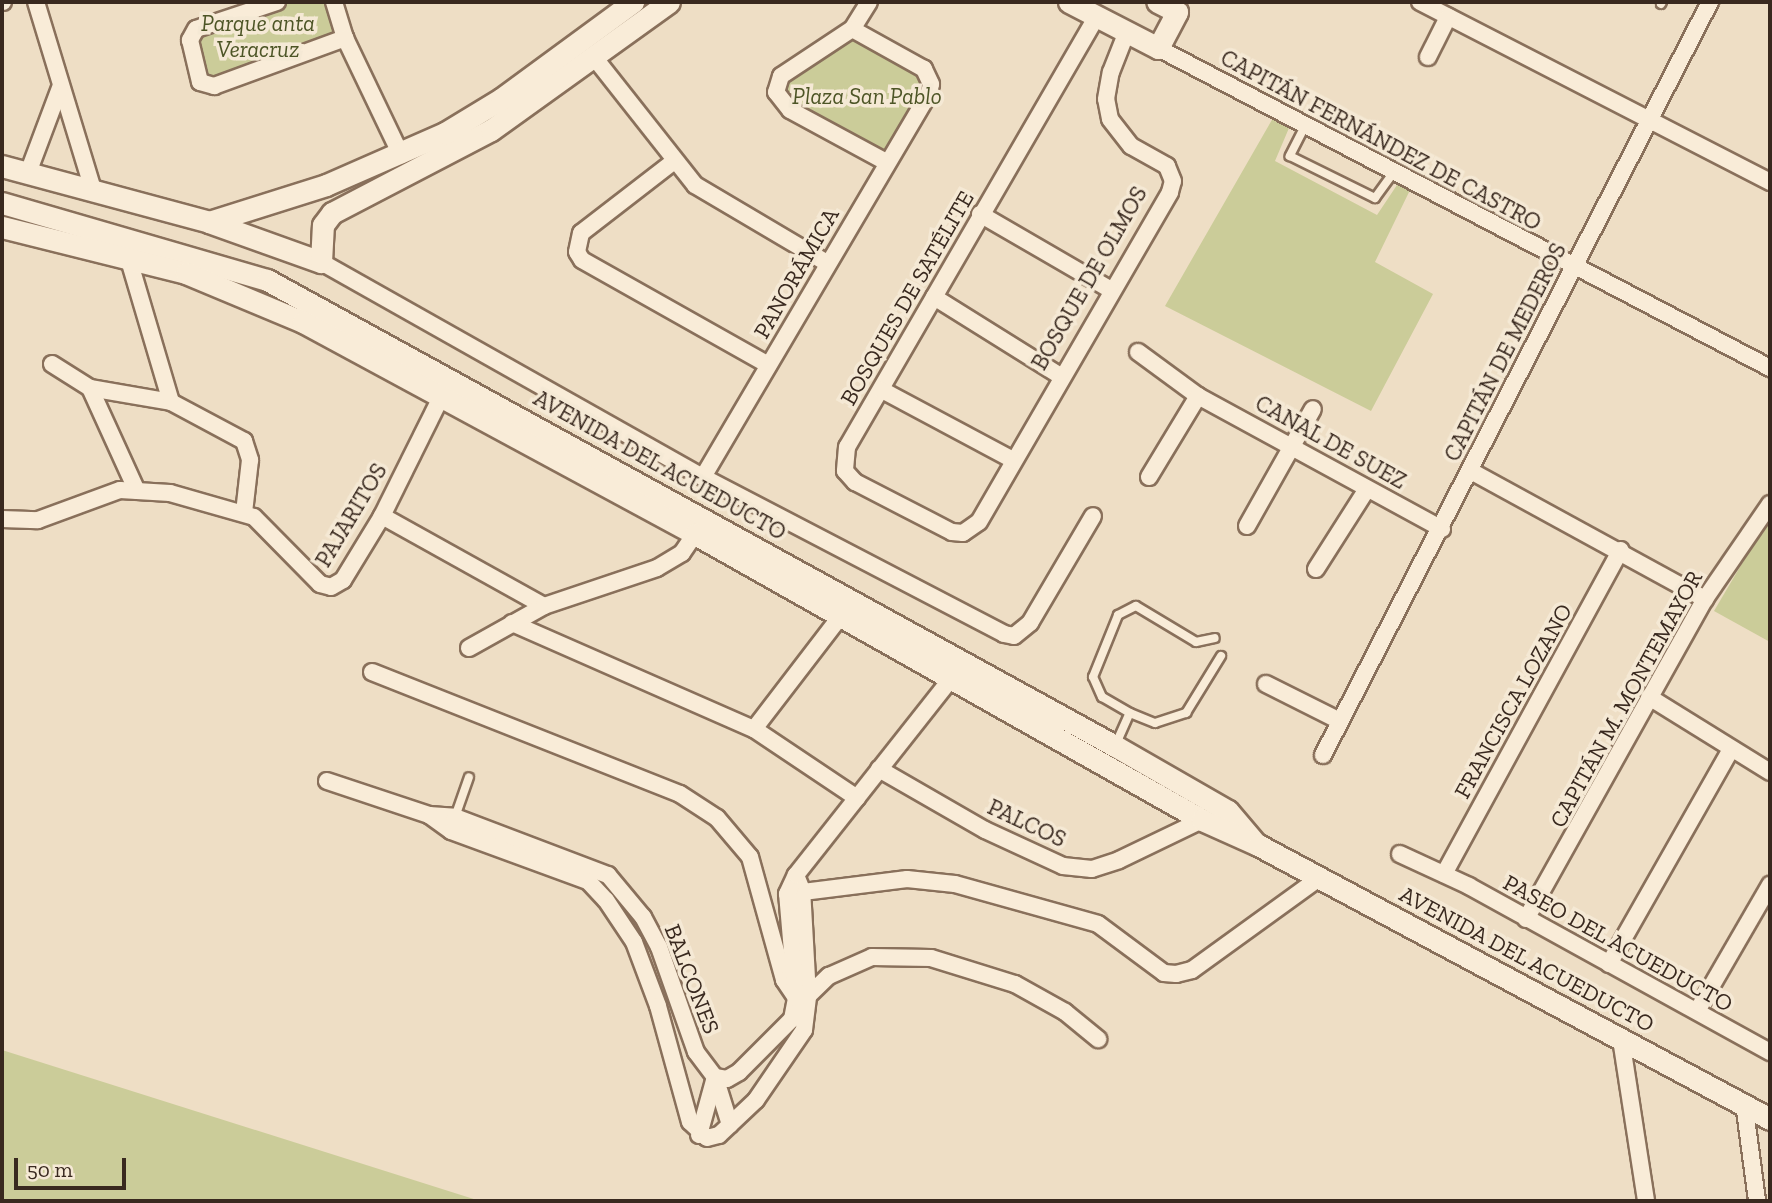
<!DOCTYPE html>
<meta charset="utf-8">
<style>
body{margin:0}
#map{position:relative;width:1772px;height:1203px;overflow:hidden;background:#eedec5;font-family:"Zilla Slab",serif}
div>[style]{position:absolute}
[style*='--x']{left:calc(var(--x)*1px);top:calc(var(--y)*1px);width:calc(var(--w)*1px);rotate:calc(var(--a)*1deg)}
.green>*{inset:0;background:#cbcc99}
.roads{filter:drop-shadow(2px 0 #89705b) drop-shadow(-2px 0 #89705b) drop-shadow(0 2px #89705b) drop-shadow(0 -2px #89705b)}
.lane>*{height:8px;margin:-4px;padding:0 4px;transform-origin:4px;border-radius:4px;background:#f9ecd8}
.street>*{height:16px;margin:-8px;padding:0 8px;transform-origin:8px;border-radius:8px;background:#f9ecd8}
.secondary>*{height:21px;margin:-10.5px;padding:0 10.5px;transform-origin:10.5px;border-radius:10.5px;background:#f9ecd8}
span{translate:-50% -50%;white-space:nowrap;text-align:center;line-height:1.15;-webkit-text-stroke:7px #f5e9d5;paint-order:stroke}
.park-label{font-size:23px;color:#4d5526;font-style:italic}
.street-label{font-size:23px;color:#39291f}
.frame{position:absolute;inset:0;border:4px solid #39291f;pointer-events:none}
.scale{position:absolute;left:14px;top:1158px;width:112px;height:32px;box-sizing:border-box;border:4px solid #39291f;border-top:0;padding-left:9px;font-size:21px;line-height:24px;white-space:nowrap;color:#39291f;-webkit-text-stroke:5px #f5e9d5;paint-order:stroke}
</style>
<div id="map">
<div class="green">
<div style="clip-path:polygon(277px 2px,334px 2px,345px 38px,200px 82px,196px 77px,202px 25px)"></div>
<div style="clip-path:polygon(852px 40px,908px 58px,929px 93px,886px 162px,790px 110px,775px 83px)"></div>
<div style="clip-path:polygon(1273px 118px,1289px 128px,1275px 161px,1377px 215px,1399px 182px,1411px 188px,1375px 262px,1433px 294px,1371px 411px,1165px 306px)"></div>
<div style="clip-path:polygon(1767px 521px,1770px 523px,1770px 642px,1714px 611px)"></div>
<div style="clip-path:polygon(2px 1050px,480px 1201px,2px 1201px)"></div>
</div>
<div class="roads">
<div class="lane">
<div style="--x:1661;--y:4;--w:2;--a:-63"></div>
<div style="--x:1305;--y:126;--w:34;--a:117"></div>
<div style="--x:1290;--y:156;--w:95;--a:26.3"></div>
<div style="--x:1375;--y:198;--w:32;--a:-54"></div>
<div style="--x:1130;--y:713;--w:27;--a:22"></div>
<div style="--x:1155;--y:723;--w:33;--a:-18"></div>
<div style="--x:1186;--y:713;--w:67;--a:-58.4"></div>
<div style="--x:1115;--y:746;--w:36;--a:-66"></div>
<div style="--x:1130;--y:713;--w:32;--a:-150"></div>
<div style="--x:1102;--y:697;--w:22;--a:-114"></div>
<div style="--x:1093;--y:677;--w:67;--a:-68"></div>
<div style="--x:1118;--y:615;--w:20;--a:-27"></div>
<div style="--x:1136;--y:606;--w:70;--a:31"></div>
<div style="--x:1196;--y:642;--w:19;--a:-12"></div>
<div style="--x:455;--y:817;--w:42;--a:-70.7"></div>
</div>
<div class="street">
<div style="--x:2;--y:2;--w:1;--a:0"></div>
<div style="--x:36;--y:2;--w:196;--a:73.1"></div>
<div style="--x:277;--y:2;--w:85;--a:161.6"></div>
<div style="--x:196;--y:29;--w:13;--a:119"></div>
<div style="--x:190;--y:40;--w:43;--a:76.6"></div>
<div style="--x:200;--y:82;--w:15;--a:16"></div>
<div style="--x:214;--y:86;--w:140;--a:-20.1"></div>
<div style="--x:334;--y:2;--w:38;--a:73"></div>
<div style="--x:345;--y:38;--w:130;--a:64.4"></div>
<div style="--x:869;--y:2;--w:32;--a:122"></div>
<div style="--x:852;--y:29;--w:85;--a:146.5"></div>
<div style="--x:781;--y:76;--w:17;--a:107"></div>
<div style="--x:776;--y:92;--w:23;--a:52"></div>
<div style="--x:790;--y:110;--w:109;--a:28.4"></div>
<div style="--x:1420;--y:2;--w:394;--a:27.2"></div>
<div style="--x:1097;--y:16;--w:498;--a:120.1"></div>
<div style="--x:847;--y:447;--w:24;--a:95"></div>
<div style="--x:845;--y:471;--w:15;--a:48"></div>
<div style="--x:855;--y:482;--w:109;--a:27.3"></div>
<div style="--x:952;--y:532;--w:11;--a:5"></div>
<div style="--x:963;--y:533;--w:19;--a:-35"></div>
<div style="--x:979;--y:522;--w:381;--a:-59.9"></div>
<div style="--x:1170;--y:192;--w:11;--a:-75"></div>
<div style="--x:1173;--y:181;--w:16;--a:-112"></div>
<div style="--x:1167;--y:166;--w:41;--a:-150.9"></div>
<div style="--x:1131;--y:146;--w:34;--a:-128"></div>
<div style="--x:1110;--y:119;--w:20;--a:-101"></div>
<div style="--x:1106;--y:99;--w:27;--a:-80"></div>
<div style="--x:1111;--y:72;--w:41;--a:-68.5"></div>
<div style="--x:1158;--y:48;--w:691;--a:27.6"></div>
<div style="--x:594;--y:57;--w:163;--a:51.7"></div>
<div style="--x:695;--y:185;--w:153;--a:30.6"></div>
<div style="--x:1428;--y:57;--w:45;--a:-63.4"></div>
<div style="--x:673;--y:162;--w:116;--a:142.3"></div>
<div style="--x:581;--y:233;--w:19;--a:102"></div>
<div style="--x:577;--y:252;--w:9;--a:58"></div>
<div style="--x:582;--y:260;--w:214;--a:29.4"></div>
<div style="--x:28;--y:173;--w:91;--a:-69.4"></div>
<div style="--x:980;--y:214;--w:151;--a:30.1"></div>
<div style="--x:129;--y:260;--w:148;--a:73.5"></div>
<div style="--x:321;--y:262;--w:438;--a:29.4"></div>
<div style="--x:703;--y:477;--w:339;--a:27.5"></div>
<div style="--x:1004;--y:634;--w:10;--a:11"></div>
<div style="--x:1014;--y:636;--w:21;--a:-39"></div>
<div style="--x:1030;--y:623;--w:124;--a:-59.5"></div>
<div style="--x:934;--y:297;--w:151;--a:32"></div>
<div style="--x:1138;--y:352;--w:74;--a:36.3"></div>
<div style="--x:1198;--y:396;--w:278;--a:28.6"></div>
<div style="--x:52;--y:364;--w:45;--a:32.3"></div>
<div style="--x:90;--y:388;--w:113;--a:65.5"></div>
<div style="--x:90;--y:388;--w:82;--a:9.8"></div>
<div style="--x:171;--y:402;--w:83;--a:28.1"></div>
<div style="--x:244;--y:441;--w:20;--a:72"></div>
<div style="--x:250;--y:460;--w:53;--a:96.5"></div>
<div style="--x:882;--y:390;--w:149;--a:28.1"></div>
<div style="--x:1471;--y:471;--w:267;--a:28.7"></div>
<div style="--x:703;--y:477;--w:446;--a:-59.5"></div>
<div style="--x:929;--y:93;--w:9;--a:-77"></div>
<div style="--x:931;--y:84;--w:17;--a:-115"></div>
<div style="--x:924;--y:69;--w:82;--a:-150.9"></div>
<div style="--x:1149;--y:477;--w:95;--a:-58.8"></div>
<div style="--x:382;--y:516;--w:185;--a:29.1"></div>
<div style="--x:2;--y:519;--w:36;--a:2"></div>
<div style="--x:38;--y:520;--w:87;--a:-20.1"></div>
<div style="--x:120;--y:490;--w:50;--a:3.4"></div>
<div style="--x:170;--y:493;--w:87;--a:15.9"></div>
<div style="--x:254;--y:517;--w:94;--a:45.4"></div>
<div style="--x:320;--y:584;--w:11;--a:15"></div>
<div style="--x:331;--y:587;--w:14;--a:-30"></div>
<div style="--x:343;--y:580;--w:75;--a:-58.6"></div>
<div style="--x:382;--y:516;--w:133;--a:-63.6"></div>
<div style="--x:1247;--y:526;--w:134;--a:-60.6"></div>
<div style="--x:1316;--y:569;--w:95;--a:-57.5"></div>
<div style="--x:512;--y:623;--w:264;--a:23.7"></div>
<div style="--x:754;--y:729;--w:124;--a:33.8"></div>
<div style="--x:469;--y:648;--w:86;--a:-29.2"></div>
<div style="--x:544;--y:606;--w:119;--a:-18.6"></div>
<div style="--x:657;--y:568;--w:29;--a:-31"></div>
<div style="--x:682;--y:553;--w:23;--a:-56"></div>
<div style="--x:372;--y:672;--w:331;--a:21.6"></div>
<div style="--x:680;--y:794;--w:44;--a:33"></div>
<div style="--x:717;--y:818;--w:51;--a:49.8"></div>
<div style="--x:750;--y:857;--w:128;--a:74.5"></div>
<div style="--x:784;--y:980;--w:22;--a:56"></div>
<div style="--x:796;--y:998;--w:12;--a:-9"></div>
<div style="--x:808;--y:996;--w:29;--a:-44"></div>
<div style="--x:829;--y:976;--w:47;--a:-23.8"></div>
<div style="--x:872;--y:957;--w:59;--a:1"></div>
<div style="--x:931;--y:958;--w:88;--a:17.2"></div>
<div style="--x:1015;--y:984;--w:57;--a:29.2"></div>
<div style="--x:1065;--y:1012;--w:43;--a:39.3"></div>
<div style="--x:1266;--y:684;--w:83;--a:26.6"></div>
<div style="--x:1649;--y:697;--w:142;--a:31.8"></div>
<div style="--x:754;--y:729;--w:141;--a:-52.5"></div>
<div style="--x:1323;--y:755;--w:847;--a:-62.8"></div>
<div style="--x:879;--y:769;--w:122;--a:29.9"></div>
<div style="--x:985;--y:830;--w:86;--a:24.8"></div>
<div style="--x:1063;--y:866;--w:29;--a:6"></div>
<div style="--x:1092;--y:869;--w:28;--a:-18"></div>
<div style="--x:1119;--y:860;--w:92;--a:-25.7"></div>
<div style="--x:327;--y:781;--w:108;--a:18.4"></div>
<div style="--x:429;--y:815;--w:26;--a:4"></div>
<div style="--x:455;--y:817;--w:164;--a:20.8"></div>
<div style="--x:608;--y:875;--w:55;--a:50.2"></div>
<div style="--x:643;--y:917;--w:34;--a:62"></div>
<div style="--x:659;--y:947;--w:111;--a:70.6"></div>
<div style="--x:696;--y:1052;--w:31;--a:53"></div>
<div style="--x:715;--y:1077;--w:50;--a:72.6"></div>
<div style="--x:429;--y:815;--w:27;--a:36"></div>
<div style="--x:451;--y:831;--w:146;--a:20.1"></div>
<div style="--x:588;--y:881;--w:26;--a:47"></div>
<div style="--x:606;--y:900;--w:50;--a:56.3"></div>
<div style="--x:634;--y:942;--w:68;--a:69.4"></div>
<div style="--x:658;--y:1006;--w:120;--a:74.6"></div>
<div style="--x:690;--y:1122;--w:23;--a:43"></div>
<div style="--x:707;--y:1138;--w:12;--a:-14"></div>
<div style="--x:719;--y:1135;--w:51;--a:-43.4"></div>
<div style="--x:756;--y:1100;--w:85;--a:-55.6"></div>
<div style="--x:804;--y:1030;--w:34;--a:-83"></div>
<div style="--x:808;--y:996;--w:106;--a:-93.2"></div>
<div style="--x:802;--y:890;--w:16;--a:-112"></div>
<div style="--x:1400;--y:854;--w:76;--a:24.9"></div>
<div style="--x:1469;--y:886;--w:344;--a:28.9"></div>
<div style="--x:1444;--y:874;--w:369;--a:-61.4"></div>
<div style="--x:787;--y:894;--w:121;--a:-7.1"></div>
<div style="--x:907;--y:879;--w:48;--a:5.9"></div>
<div style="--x:955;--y:884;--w:148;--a:15.6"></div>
<div style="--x:1098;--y:924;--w:82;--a:36.6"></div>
<div style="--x:1164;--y:973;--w:12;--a:5"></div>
<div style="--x:1176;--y:974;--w:16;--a:-14"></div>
<div style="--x:1192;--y:970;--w:157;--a:-35.9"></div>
<div style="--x:1526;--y:919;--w:367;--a:-60.8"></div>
<div style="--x:1705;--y:599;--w:115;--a:-55.6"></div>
<div style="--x:1609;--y:964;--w:247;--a:-60.4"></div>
<div style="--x:1697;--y:1011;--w:146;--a:-59.9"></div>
<div style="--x:1621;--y:1039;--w:164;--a:81.2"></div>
<div style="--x:1744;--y:1103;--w:99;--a:82.4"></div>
<div style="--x:699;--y:1135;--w:60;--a:-74.6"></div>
<div style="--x:715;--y:1077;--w:12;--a:9"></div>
<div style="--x:727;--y:1079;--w:14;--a:-30"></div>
<div style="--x:739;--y:1072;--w:75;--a:-45"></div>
<div style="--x:792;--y:1019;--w:21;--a:-79"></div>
<div style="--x:796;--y:998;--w:104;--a:-94.9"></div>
<div style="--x:787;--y:894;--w:21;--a:-65"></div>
<div style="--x:796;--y:875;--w:247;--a:-51.7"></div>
</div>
<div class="secondary">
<div style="--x:1069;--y:2;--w:100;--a:27.3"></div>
<div style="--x:1158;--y:48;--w:41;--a:-62.2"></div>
<div style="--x:1177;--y:12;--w:22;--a:-153"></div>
<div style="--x:2;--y:166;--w:214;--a:15.1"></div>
<div style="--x:209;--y:222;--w:119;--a:19.7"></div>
<div style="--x:321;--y:262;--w:37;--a:-87"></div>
<div style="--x:323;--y:225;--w:15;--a:-53"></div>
<div style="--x:332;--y:213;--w:179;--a:-27.6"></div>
<div style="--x:491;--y:130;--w:219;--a:-35.7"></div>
<div style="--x:2;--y:203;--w:276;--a:16.2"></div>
<div style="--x:267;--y:280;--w:968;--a:28.79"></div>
<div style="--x:1115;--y:746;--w:130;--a:29.9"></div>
<div style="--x:1228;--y:811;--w:43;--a:49.7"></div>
<div style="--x:209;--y:222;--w:123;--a:-17.5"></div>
<div style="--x:326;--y:185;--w:130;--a:-23.6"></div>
<div style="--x:445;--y:133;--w:66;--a:-31.3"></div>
<div style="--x:501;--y:99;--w:164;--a:-36.3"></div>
<div style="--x:2;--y:227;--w:190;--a:14"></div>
<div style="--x:186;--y:273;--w:127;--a:22.7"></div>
<div style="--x:303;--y:322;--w:446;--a:28.4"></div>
<div style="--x:695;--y:534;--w:582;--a:29.43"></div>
<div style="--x:1202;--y:820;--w:61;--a:24.1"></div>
<div style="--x:1258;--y:845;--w:581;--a:28.15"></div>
</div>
</div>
<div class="park-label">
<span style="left:258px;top:36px">Parque anta<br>Veracruz</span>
<span style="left:867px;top:96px">Plaza San Pablo</span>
</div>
<div class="street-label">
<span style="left:1381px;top:140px;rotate:28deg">CAPITÁN FERNÁNDEZ DE CASTRO</span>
<span style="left:796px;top:273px;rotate:-60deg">PANORÁMICA</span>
<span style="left:1089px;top:278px;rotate:-60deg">BOSQUE DE OLMOS</span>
<span style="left:907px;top:298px;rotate:-60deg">BOSQUES DE SATÉLITE</span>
<span style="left:1505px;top:352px;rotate:-63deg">CAPITÁN DE MEDEROS</span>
<span style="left:1331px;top:442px;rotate:29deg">CANAL DE SUEZ</span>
<span style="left:660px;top:465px;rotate:29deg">AVENIDA DEL ACUEDUCTO</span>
<span style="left:351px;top:515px;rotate:-59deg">PAJARITOS</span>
<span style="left:1626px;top:699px;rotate:-61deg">CAPITÁN M. MONTEMAYOR</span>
<span style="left:1513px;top:701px;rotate:-61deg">FRANCISCA LOZANO</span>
<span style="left:1027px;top:823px;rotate:25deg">PALCOS</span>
<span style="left:1618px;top:943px;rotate:29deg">PASEO DEL ACUEDUCTO</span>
<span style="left:1527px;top:959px;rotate:28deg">AVENIDA DEL ACUEDUCTO</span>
<span style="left:692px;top:979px;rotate:69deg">BALCONES</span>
</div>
<div class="frame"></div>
<div class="scale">50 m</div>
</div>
